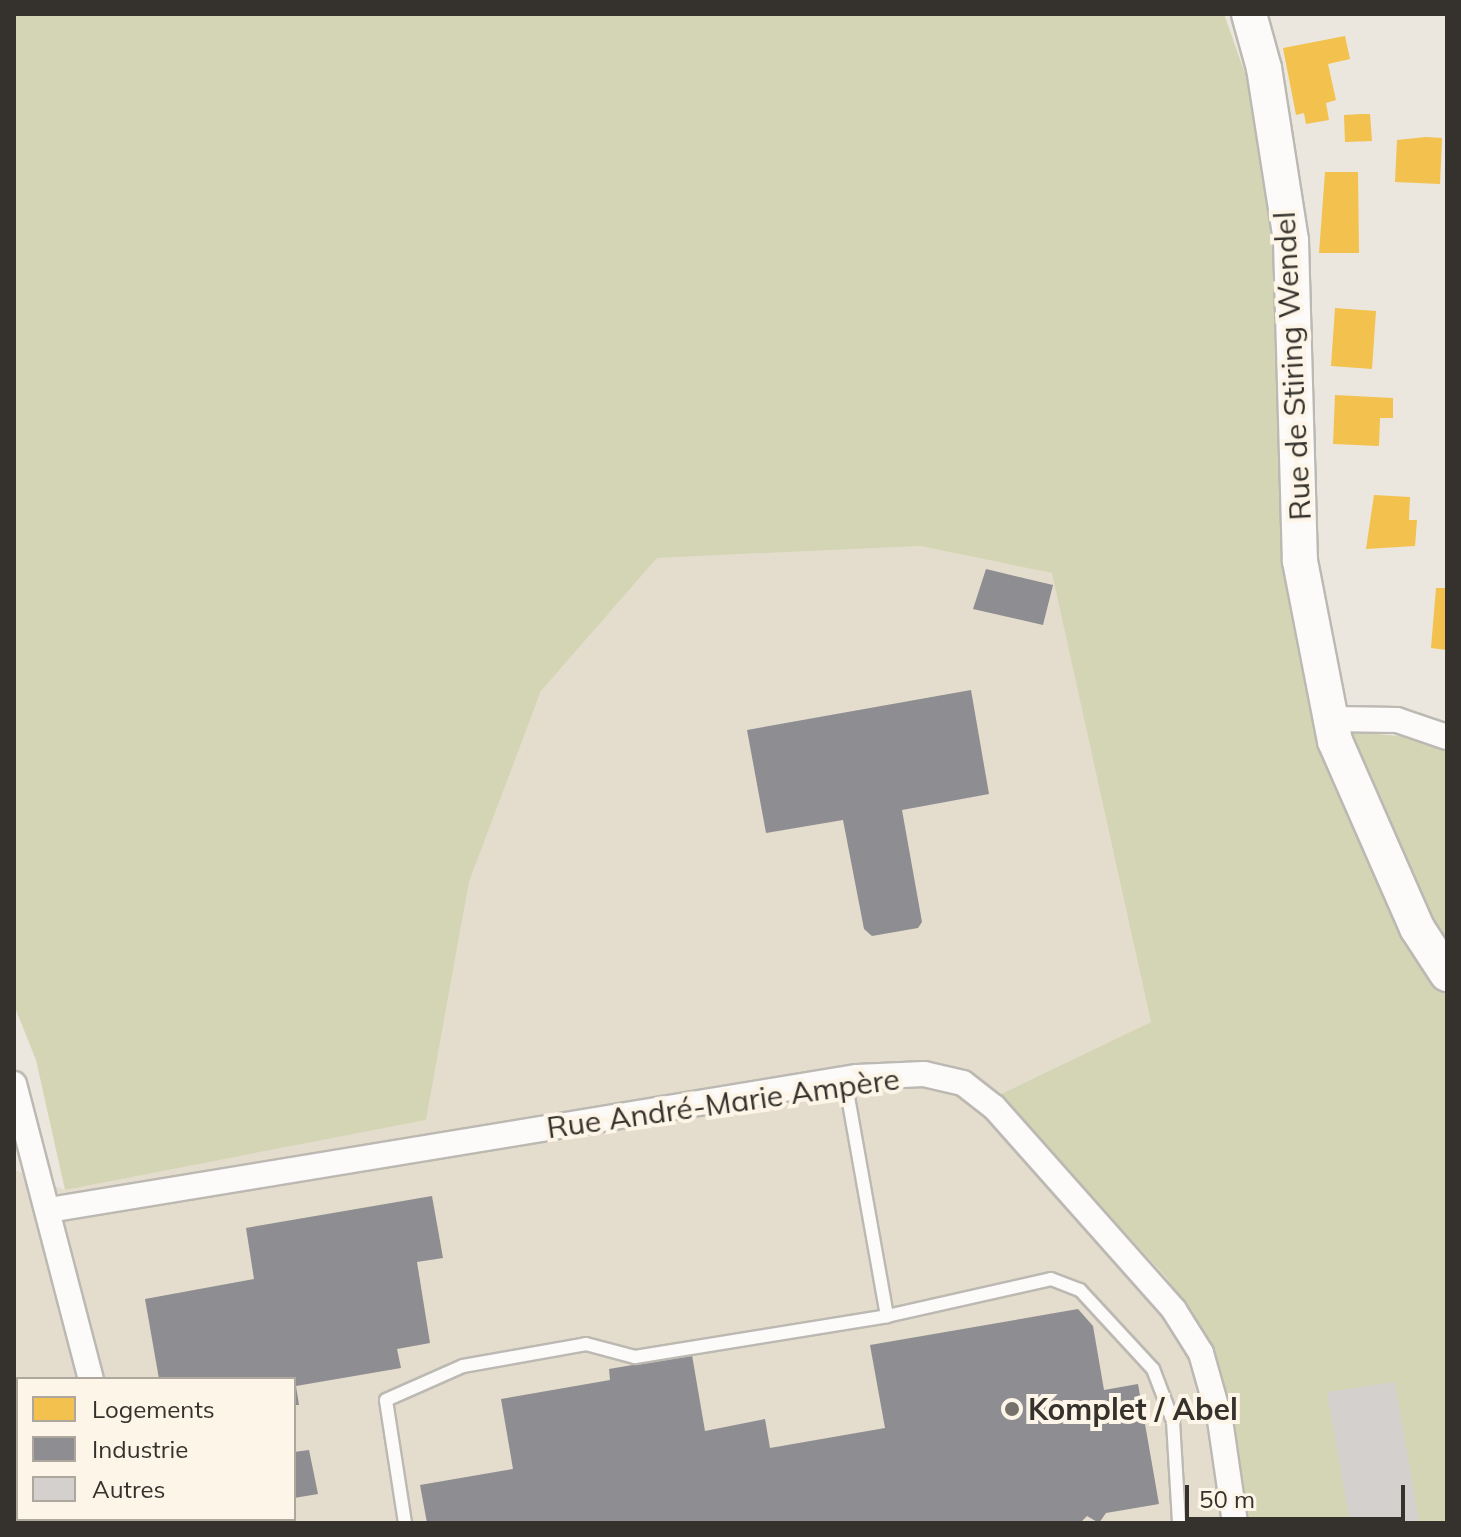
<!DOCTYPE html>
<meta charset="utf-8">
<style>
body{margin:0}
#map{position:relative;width:1461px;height:1537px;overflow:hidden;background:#ebe7de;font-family:Mulish,sans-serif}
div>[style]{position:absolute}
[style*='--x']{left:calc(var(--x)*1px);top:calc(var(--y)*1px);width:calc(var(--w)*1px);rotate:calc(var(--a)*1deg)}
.built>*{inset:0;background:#e4dccc}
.green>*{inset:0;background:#d4d5b4}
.homes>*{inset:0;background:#f2c14e}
.industry>*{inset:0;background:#8d8d92}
.building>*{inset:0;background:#d4d0cd}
.roads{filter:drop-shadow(2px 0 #bcb9b3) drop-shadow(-2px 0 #bcb9b3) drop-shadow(0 2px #bcb9b3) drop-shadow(0 -2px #bcb9b3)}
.service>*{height:12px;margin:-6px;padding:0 6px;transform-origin:6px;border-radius:6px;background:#fcfbfa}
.minor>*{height:24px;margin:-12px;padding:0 12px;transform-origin:12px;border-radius:12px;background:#fcfbfa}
.secondary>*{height:34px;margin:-17px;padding:0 17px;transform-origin:17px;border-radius:17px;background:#fcfbfa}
.dots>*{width:22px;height:22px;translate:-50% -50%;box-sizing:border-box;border:4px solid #fdf5e7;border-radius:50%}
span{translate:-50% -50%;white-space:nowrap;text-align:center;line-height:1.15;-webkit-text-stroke:8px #fdf5e7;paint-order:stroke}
.street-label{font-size:30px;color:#35322d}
.poi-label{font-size:30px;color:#35322d;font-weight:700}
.left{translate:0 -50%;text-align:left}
.frame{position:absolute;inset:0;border:16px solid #35322d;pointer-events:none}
.legend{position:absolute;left:16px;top:1377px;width:280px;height:144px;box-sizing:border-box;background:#fdf5e7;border:2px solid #ada79d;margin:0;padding:10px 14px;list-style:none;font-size:24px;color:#35322d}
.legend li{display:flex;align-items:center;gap:16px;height:40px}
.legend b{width:40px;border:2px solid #ada79d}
.scale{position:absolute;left:1185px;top:1485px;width:220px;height:36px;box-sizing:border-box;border:4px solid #35322d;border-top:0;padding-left:10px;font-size:24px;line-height:28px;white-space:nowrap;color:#35322d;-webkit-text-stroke:6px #fdf5e7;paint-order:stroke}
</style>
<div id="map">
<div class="built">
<div style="clip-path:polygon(evenodd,920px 546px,1053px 573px,1151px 1022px,999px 1095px,1166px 1277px,1196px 1323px,1233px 1434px,1248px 1523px,14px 1523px,14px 1170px,65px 1190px,426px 1120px,469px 882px,541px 691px,657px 558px,920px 546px,18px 1379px,294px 1379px,294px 1519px,18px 1519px,18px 1379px)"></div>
</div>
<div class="green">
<div style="clip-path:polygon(14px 14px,1224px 14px,1247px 79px,1282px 244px,1325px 729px,1421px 738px,1447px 752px,1447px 1523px,1248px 1523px,1233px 1434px,1196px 1323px,1166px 1277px,999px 1095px,1151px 1022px,1052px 573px,920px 546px,657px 558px,541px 691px,469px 882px,426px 1120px,65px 1190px,36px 1060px,14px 1005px)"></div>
</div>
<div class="homes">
<div style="clip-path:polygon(1345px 36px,1350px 59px,1328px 64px,1336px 100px,1326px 103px,1329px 120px,1306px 124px,1304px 113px,1296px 115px,1283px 48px)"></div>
<div style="clip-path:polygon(1362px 114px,1370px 114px,1372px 141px,1345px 142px,1344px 115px)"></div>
<div style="clip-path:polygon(1426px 137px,1442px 138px,1440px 184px,1395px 182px,1397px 140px)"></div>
<div style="clip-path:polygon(1325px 172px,1358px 172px,1359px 253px,1319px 253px)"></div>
<div style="clip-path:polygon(1335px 308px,1376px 311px,1372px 369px,1331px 366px)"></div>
<div style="clip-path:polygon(1335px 395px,1393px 398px,1393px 418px,1380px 418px,1379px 446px,1333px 444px)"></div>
<div style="clip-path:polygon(1374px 495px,1410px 497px,1409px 520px,1417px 520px,1415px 546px,1366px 549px)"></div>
<div style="clip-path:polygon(1436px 588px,1447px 588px,1447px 650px,1431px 648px)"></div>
</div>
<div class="industry">
<div style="clip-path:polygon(986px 569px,1053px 585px,1043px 625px,973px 609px)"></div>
<div style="clip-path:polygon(971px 690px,989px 794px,902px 810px,922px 922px,918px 928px,872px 936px,864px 929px,843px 820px,766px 833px,747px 730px)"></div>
<div style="clip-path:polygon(432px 1196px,443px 1258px,417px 1262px,430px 1343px,397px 1349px,401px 1368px,296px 1386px,299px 1405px,294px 1405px,294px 1379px,159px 1379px,145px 1299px,254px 1279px,246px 1228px)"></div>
<div style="clip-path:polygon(1078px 1309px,1093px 1326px,1104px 1390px,1138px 1384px,1159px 1504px,1106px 1513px,1099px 1523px,1087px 1516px,1080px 1523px,427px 1523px,420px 1485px,513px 1469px,501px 1399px,610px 1380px,609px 1369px,692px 1355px,705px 1431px,765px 1419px,770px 1448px,885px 1428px,870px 1345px)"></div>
<div style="clip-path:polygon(14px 1448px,18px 1461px,14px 1491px)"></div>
<div style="clip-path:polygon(309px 1450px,318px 1494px,294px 1498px,294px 1452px)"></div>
<div style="clip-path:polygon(60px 1519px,78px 1519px,79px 1523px,48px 1523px)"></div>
</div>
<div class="building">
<div style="clip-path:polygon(1395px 1382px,1419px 1521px,1350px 1523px,1327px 1392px)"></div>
</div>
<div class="roads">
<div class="service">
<div style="--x:845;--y:1080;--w:240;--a:79.9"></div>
<div style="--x:405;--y:1523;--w:124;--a:-98.8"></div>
<div style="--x:386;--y:1400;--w:84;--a:-23.8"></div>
<div style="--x:463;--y:1366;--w:125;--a:-10.1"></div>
<div style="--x:586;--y:1344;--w:51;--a:14.9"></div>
<div style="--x:635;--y:1357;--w:255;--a:-9.2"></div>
<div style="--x:887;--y:1316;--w:168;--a:-12.7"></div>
<div style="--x:1051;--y:1279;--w:31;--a:21"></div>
<div style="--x:1080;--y:1290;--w:108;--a:47.3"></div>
<div style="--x:1153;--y:1369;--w:56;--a:69"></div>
<div style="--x:1173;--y:1421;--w:102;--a:86.6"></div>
</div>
<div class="minor">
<div style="--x:1332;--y:719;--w:65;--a:0.9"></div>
<div style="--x:1397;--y:720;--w:53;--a:18.8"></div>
<div style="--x:14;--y:1084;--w:305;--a:75.4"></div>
<div style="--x:49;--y:1210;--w:819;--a:-9.35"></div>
<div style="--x:857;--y:1077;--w:67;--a:-2.6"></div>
<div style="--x:924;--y:1074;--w:40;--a:13"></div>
<div style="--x:963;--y:1083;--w:39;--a:38"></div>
<div style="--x:994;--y:1107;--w:271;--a:48.4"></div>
<div style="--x:1174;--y:1310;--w:51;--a:57.9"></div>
<div style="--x:1201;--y:1353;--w:70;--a:74.2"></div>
<div style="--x:1220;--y:1420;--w:104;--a:81.7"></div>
<div style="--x:147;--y:1519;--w:5;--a:53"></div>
</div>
<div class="secondary">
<div style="--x:1249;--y:14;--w:56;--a:74.5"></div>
<div style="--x:1264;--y:68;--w:175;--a:81.1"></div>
<div style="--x:1291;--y:241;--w:320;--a:88.4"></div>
<div style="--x:1300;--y:561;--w:183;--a:79"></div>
<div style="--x:1335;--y:741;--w:204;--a:66.3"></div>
<div style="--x:1417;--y:928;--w:55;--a:56.9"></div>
</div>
</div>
<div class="dots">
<div style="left:1012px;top:1409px;background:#75716b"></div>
</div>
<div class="street-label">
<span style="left:1292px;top:366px;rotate:-93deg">Rue de Stiring Wendel</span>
<span style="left:723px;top:1103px;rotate:-8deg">Rue André-Marie Ampère</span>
</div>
<div class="poi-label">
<span class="left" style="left:1028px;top:1409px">Komplet / Abel</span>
</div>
<div class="frame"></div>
<ul class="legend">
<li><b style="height:22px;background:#f2c14e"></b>Logements</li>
<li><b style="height:22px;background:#8d8d92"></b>Industrie</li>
<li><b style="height:22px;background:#d4d0cd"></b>Autres</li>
</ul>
<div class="scale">50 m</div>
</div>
